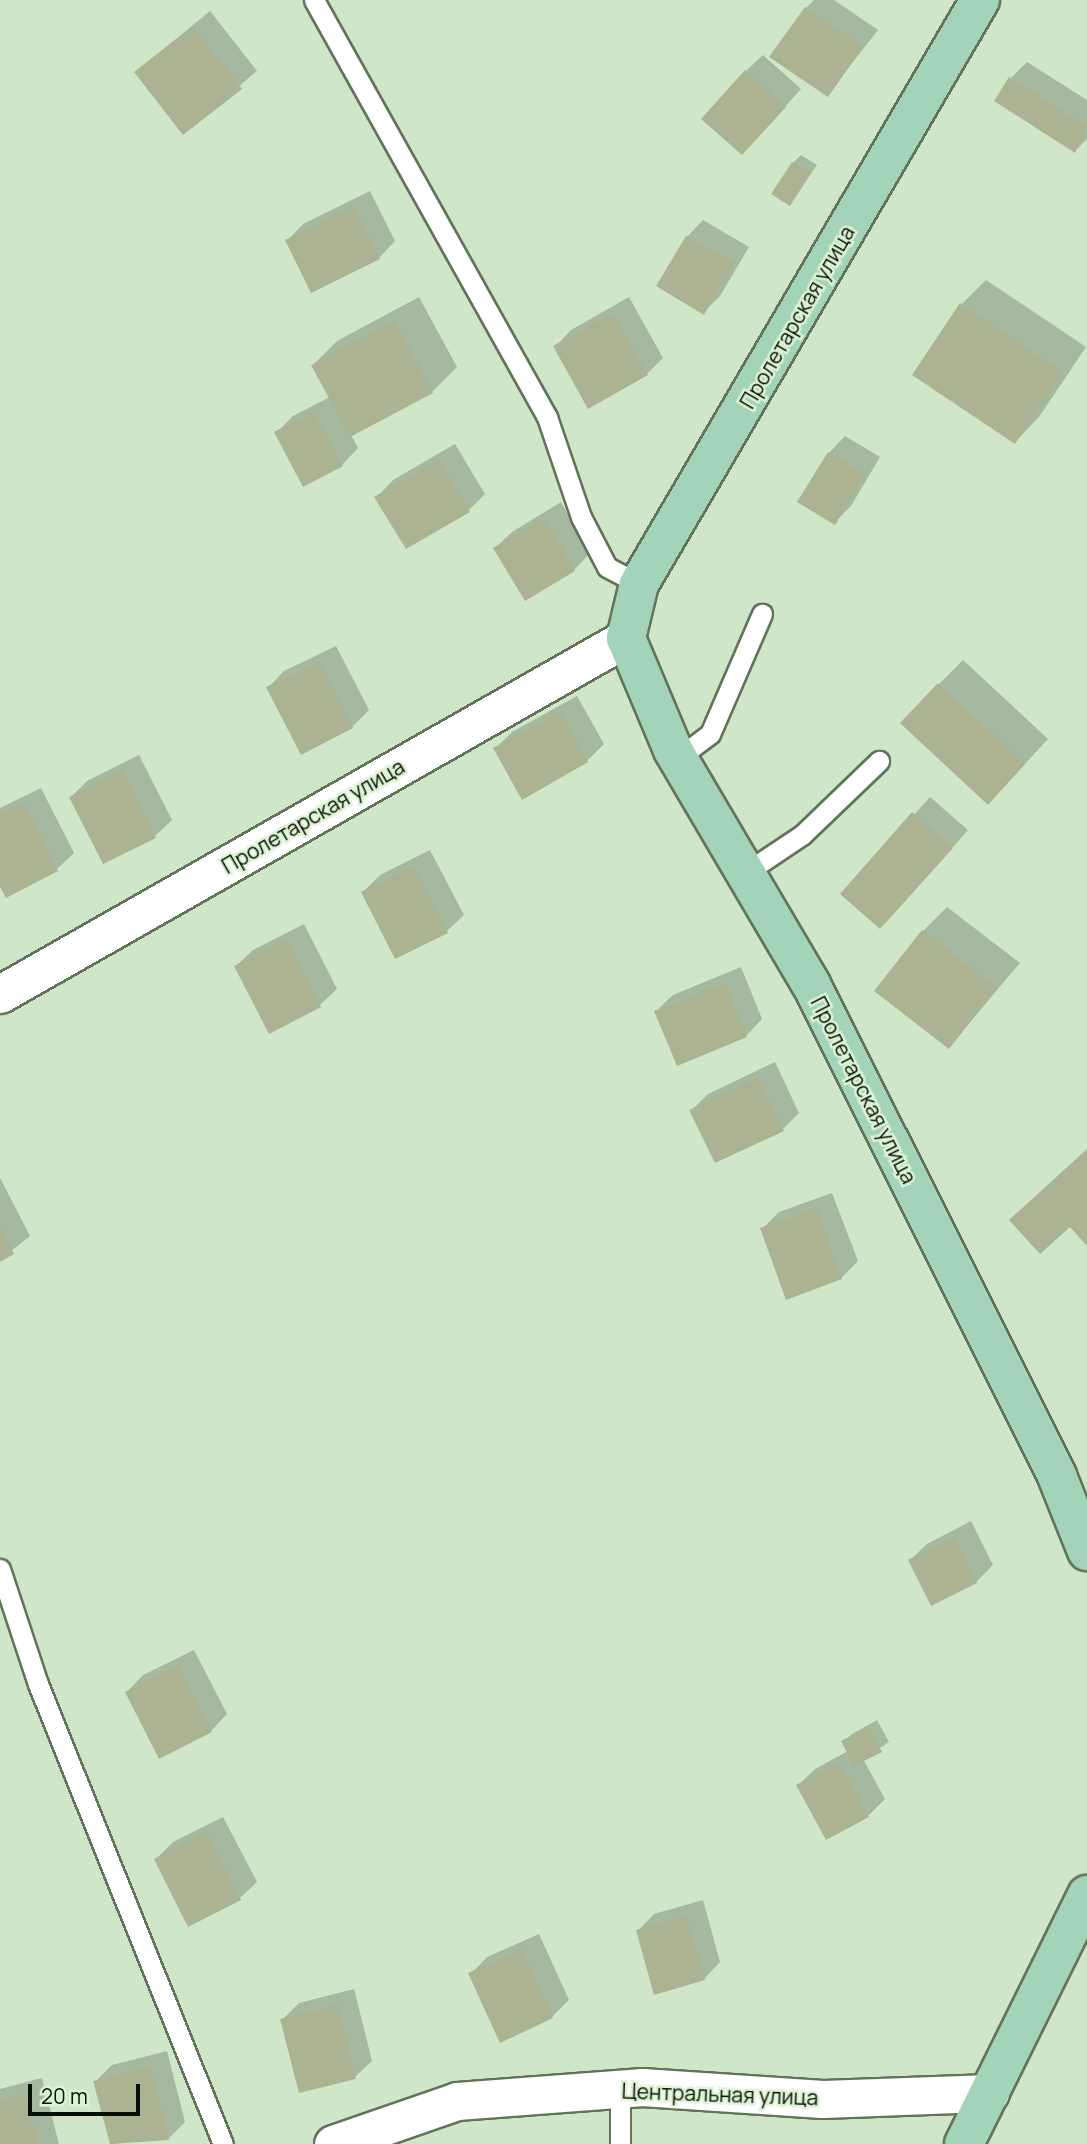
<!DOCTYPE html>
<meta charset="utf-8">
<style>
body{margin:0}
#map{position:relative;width:1087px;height:2144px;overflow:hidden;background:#d0e6c8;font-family:Manrope,sans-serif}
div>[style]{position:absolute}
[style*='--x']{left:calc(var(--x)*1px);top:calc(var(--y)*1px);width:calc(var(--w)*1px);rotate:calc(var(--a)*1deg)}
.shadow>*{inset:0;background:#0003}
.building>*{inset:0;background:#abb392}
.roads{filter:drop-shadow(2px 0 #61745a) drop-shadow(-2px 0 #61745a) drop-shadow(0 2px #61745a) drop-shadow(0 -2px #61745a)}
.service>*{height:19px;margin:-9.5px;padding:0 9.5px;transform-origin:9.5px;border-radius:9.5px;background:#fff}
.minor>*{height:37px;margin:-18.5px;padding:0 18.5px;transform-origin:18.5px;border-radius:18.5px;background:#fff}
.primary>*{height:38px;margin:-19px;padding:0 19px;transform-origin:19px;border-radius:19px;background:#a3d4b9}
span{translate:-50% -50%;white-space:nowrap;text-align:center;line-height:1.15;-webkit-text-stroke:5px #ddf3d5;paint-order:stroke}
.street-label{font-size:21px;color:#080f06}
.scale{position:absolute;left:28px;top:2084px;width:112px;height:32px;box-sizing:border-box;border:4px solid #080f06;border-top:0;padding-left:9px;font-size:21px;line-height:24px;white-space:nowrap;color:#080f06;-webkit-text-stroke:5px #ddf3d5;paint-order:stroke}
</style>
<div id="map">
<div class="shadow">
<div style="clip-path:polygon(814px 0,834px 0,878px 30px,827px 95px,806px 8px)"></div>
<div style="clip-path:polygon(210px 11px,257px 71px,184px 133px,136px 72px)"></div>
<div style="clip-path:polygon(763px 55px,801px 89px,758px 136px,746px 71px)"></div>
<div style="clip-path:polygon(1027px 62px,1087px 100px,1087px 139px,1075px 151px,1011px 78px)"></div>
<div style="clip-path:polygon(801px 155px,817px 165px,790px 204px,793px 163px)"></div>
<div style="clip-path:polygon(370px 191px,395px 241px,379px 258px,287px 241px,303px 224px)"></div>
<div style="clip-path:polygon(703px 220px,749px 247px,720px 296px,704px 312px,687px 237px)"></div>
<div style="clip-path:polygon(986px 280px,1086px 347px,1039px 417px,1015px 442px,962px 304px)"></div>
<div style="clip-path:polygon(419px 297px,457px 367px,432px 392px,351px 435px,358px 448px,342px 465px,276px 433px,293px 416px,330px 397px,313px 365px,337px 341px)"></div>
<div style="clip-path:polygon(629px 297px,663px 358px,647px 374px,555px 347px,571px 330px)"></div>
<div style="clip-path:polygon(845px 436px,880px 457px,851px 506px,835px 522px,829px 453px)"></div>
<div style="clip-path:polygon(455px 444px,485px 494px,469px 510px,377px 497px,393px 480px)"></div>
<div style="clip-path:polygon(561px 502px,590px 553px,574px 570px,495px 548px,512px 532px)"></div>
<div style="clip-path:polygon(336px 646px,369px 710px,352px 727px,268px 688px,284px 671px)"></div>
<div style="clip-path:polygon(963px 660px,1048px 739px,1012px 778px,939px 684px)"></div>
<div style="clip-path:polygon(577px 696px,604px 744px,587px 761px,523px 797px,495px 749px,512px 732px)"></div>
<div style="clip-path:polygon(139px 755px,172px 820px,155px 836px,71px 797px,87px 781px)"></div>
<div style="clip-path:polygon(41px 788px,74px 853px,57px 869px,6px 895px,0 883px,0 808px)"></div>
<div style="clip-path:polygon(930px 797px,968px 830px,896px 911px,842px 894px)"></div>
<div style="clip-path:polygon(430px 850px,464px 915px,447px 931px,363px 892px,380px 875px)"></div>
<div style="clip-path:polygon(947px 907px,1020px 963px,949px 1047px,923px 931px)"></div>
<div style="clip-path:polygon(304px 924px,337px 989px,320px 1005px,236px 966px,253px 950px)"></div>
<div style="clip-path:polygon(741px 967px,762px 1019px,746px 1036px,656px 1011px,673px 995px)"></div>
<div style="clip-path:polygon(775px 1062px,799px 1113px,783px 1129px,691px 1111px,708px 1094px)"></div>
<div style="clip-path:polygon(0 1178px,30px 1236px,0 1260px)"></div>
<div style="clip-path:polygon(832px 1193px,858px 1261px,841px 1278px,762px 1229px,779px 1212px)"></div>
<div style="clip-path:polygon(971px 1521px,993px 1565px,976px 1582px,910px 1560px,927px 1544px)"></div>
<div style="clip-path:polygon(194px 1650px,227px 1714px,211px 1731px,127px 1692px,143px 1675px)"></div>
<div style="clip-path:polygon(877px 1720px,889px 1742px,863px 1759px,885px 1799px,868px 1816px,827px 1838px,798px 1785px,815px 1769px,848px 1751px,844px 1742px,852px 1734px)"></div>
<div style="clip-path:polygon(223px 1817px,257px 1882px,240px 1898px,189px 1924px,156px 1859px,173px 1842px)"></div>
<div style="clip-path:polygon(703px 1900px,720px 1962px,704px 1979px,638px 1931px,654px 1914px)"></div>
<div style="clip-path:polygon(539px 1934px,569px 2000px,552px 2017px,501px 2040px,471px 1974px,487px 1957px)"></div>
<div style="clip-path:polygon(354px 1989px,372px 2061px,355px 2077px,282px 2020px,299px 2003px)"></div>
<div style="clip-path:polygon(167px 2051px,185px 2122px,169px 2138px,111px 2144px,95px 2082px,112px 2065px)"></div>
<div style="clip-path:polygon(42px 2078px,59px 2144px,0 2144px,0 2089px)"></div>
</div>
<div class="building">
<div style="clip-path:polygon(805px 7px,863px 47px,828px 97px,769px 57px)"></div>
<div style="clip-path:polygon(193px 26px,242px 89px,183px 135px,134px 72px)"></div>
<div style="clip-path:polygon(745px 70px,786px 107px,742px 155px,701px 119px)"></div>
<div style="clip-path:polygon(1009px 77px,1087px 127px,1075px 153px,994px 101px)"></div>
<div style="clip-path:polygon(792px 162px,811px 173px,790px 206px,771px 194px)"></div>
<div style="clip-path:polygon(353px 206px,380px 259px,311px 293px,285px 240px)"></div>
<div style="clip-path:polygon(686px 236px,734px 263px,704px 315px,656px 286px)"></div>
<div style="clip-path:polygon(960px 303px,1063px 372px,1015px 444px,912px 375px)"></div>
<div style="clip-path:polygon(612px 313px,648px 375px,588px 409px,553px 346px)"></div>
<div style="clip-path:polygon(395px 320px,433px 393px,350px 437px,311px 365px)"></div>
<div style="clip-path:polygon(314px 412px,343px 466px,303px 487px,274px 432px)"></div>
<div style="clip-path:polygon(828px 452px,865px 474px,835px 525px,797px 502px)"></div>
<div style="clip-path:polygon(438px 459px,470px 512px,406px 549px,374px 497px)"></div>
<div style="clip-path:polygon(544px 518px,575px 571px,525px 601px,493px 548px)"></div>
<div style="clip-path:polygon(319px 661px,353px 728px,301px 755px,266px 687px)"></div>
<div style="clip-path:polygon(938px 683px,1025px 764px,988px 805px,900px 723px)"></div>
<div style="clip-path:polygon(560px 711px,588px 762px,522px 800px,493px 748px)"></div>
<div style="clip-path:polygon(122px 770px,156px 838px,103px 864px,69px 797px)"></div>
<div style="clip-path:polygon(24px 803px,58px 871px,6px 898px,0 887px,0 815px)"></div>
<div style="clip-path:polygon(912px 812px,953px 848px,880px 929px,840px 894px)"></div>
<div style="clip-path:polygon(413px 865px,448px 933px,395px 959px,361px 892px)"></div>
<div style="clip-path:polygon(922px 930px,997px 988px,949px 1049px,874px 991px)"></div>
<div style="clip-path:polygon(287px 939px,321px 1007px,269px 1034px,234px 966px)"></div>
<div style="clip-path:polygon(725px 983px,747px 1037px,677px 1066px,654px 1011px)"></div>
<div style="clip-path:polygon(758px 1077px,784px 1131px,715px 1163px,689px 1110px)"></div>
<div style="clip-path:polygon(1087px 1149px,1087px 1246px,1070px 1227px,1040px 1254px,1009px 1220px)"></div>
<div style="clip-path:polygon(816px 1208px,842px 1279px,786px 1300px,760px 1228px)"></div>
<div style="clip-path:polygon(0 1226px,14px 1254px,0 1262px)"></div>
<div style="clip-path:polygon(954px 1537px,977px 1583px,931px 1606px,908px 1560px)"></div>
<div style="clip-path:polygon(177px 1665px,212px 1732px,159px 1759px,125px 1692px)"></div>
<div style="clip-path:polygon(869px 1727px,882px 1752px,854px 1766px,841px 1741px)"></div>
<div style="clip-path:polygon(839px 1762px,869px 1817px,826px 1840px,796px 1785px)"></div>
<div style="clip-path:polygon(207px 1832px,241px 1900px,188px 1927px,154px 1859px)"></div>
<div style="clip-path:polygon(686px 1916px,705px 1980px,654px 1995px,636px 1930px)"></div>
<div style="clip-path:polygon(522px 1949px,553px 2018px,500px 2043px,468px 1973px)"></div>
<div style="clip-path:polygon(337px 2005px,356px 2079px,299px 2093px,280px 2019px)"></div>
<div style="clip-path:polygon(151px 2067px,169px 2140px,110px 2144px,93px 2081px)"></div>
<div style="clip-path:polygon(25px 2094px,38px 2144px,0 2144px,0 2100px)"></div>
</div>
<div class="roads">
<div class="service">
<div style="--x:314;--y:0;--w:478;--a:60.8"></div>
<div style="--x:547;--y:417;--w:106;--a:71.2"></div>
<div style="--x:581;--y:517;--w:56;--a:62.5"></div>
<div style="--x:607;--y:567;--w:36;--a:28"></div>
<div style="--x:678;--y:758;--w:40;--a:-37"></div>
<div style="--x:710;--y:734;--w:131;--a:-66.6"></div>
<div style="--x:745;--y:873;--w:69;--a:-33.7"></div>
<div style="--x:802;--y:835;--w:107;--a:-43.9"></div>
<div style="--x:0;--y:1569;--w:121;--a:71.7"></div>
<div style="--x:38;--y:1684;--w:496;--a:68.1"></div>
<div style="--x:620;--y:2144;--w:55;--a:-90"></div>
</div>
<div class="minor">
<div style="--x:0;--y:994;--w:720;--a:-29.63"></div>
<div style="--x:333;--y:2144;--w:131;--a:-19.1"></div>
<div style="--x:457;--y:2101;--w:186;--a:-4.3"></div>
<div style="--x:642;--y:2087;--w:181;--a:3.8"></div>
<div style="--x:823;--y:2099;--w:167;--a:-2.1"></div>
</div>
<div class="primary">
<div style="--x:980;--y:0;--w:676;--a:120.28"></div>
<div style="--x:639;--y:584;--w:56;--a:103.5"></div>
<div style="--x:626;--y:638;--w:121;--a:67.2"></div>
<div style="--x:673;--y:750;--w:272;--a:59.5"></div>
<div style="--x:811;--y:984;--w:550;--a:63.43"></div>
<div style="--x:1057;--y:1476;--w:81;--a:68.2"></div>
<div style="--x:964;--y:2144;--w:278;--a:-63.7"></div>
</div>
</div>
<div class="street-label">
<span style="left:797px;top:317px;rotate:-60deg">Пролетарская улица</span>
<span style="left:313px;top:816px;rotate:-30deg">Пролетарская улица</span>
<span style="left:864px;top:1090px;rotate:63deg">Пролетарская улица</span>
<span style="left:720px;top:2094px;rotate:2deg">Центральная улица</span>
</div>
<div class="scale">20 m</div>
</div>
